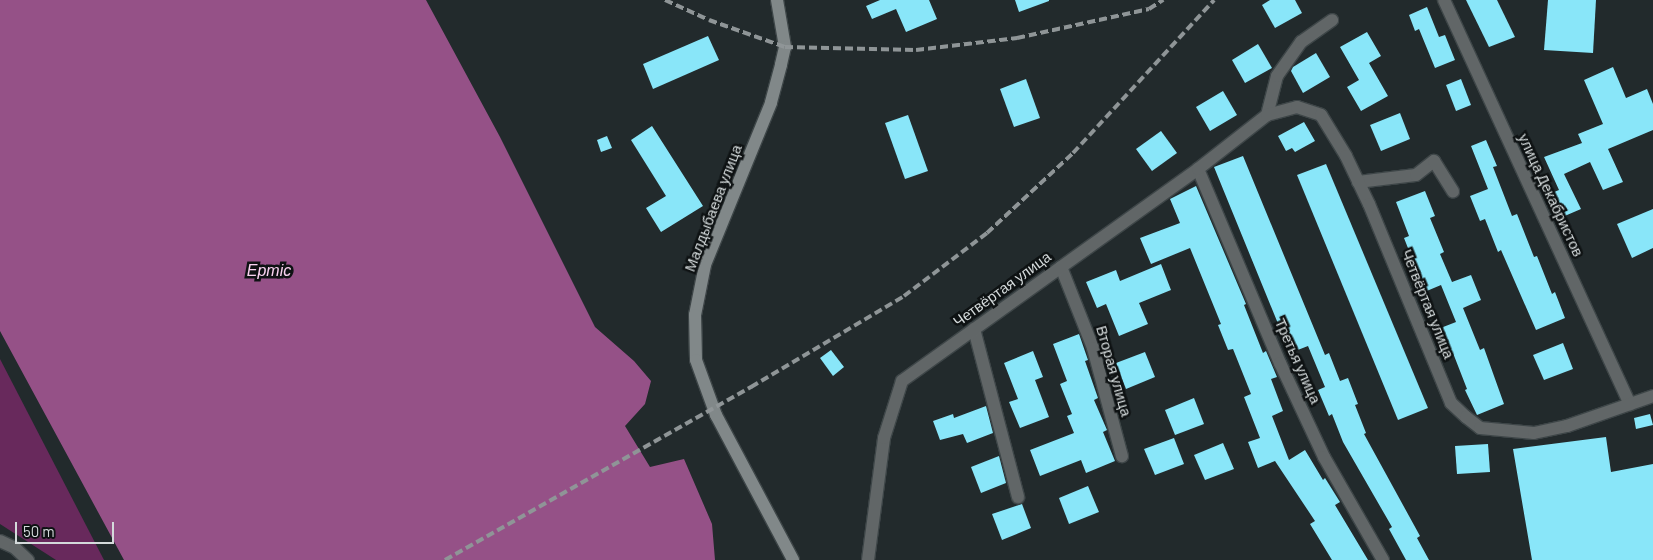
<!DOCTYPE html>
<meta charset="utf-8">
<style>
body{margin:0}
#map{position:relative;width:1653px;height:560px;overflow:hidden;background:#222a2c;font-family:Barlow,sans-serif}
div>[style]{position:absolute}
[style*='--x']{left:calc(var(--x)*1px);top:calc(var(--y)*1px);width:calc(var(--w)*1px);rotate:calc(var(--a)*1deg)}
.green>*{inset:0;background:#68295c}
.water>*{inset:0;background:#955187}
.building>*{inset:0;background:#89e6f9}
.roads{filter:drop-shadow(1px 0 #3e4648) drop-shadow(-1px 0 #3e4648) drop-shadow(0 1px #3e4648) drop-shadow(0 -1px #3e4648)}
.street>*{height:12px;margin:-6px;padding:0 6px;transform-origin:6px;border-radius:6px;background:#616667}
.secondary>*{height:12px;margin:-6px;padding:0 6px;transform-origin:6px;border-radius:6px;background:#818889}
.rail>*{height:4px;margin-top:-2px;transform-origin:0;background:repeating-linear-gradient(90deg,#8f9597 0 8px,transparent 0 12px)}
span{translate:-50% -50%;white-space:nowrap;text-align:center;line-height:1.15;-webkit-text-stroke:5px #0e1213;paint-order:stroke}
.street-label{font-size:15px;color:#d4dadb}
.water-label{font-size:16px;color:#fad2f0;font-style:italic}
.scale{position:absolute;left:15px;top:522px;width:99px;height:22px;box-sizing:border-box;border:2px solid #d4dadb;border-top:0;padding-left:6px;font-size:15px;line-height:18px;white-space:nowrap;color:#d4dadb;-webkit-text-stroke:4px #0e1213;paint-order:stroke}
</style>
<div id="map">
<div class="green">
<div style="clip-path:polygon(0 359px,104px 560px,56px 560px,0 524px)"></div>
</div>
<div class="water">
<div style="clip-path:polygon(0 0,426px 0,500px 137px,595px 327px,634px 361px,651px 381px,645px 404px,625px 426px,650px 467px,684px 459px,712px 524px,715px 560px,124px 560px,0 331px)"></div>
</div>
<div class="building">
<div style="clip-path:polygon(880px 0,929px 0,937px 19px,906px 32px,896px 9px,872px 19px,866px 6px)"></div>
<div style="clip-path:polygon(1015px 0,1049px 0,1049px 1px,1019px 12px)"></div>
<div style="clip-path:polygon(1270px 0,1295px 0,1302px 13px,1275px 28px,1262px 5px)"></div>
<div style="clip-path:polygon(1466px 0,1497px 0,1515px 37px,1489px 47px)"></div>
<div style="clip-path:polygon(1548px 0,1596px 0,1593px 53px,1544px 50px)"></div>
<div style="clip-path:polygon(1427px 7px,1439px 37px,1445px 35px,1455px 60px,1435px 68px,1419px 29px,1415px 31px,1409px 15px)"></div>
<div style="clip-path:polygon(1367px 32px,1381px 56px,1369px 63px,1388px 96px,1361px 111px,1347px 87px,1359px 80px,1340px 47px)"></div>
<div style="clip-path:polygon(708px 36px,719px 60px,653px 89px,643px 64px)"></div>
<div style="clip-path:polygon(1258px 44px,1272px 68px,1245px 83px,1232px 60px)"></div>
<div style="clip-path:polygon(1316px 53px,1330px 77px,1303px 93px,1291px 71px,1293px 67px)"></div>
<div style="clip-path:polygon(1613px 67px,1626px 98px,1647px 89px,1653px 104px,1653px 130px,1608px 149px,1623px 182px,1603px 190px,1590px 162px,1564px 174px,1581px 209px,1560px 218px,1549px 194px,1559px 190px,1544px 157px,1582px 143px,1578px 134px,1603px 124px,1584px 80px)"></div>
<div style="clip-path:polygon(1026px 79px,1040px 118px,1014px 127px,1000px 89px)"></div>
<div style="clip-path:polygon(1461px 79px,1471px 105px,1456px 111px,1446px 85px)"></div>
<div style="clip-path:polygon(1223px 91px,1237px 115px,1210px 131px,1196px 107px)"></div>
<div style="clip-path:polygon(1400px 113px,1410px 139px,1381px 151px,1370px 125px)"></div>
<div style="clip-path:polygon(908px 115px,928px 171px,905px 179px,885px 123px)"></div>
<div style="clip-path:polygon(1304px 122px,1315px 141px,1295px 152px,1292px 148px,1286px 151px,1278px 136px)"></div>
<div style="clip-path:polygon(652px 126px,703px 206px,661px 232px,646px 208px,666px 196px,631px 140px)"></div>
<div style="clip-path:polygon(1161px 131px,1177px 153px,1152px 171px,1136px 149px)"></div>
<div style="clip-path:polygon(607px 136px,612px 148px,601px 152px,597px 140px)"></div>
<div style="clip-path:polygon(1486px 140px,1497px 166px,1493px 167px,1512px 216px,1517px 214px,1534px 257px,1537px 256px,1552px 294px,1555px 292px,1565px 318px,1536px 330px,1501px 250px,1498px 252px,1485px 219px,1480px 221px,1470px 196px,1488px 189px,1471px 146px)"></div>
<div style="clip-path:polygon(1243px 156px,1325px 355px,1329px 353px,1340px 381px,1348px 378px,1358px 404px,1355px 405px,1366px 433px,1364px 434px,1420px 536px,1417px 538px,1429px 560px,1406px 560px,1389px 529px,1392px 527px,1343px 442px,1332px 414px,1329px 416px,1318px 390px,1325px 387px,1308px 346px,1290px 353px,1214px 167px)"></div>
<div style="clip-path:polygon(1326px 164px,1428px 408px,1398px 420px,1297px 175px)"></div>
<div style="clip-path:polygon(1196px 186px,1246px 304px,1244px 305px,1263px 353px,1266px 351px,1277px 377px,1271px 379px,1283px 411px,1272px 416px,1289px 460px,1305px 450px,1323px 480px,1325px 478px,1340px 502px,1335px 505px,1368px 560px,1332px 560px,1310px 524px,1315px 521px,1275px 461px,1258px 468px,1248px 442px,1260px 438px,1244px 397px,1251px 394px,1233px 349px,1228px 350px,1218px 325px,1221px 324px,1190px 248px,1151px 264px,1140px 238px,1180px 223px,1170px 199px)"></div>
<div style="clip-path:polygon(1425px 191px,1435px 216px,1430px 218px,1444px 252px,1440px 254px,1452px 282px,1471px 275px,1481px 300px,1463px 308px,1480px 350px,1484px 348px,1504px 404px,1477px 415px,1465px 390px,1467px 389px,1453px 353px,1448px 355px,1438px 329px,1456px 322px,1441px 285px,1422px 293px,1412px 267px,1415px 266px,1404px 238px,1409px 236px,1396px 202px)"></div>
<div style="clip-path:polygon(1653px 209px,1653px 248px,1632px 258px,1617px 224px)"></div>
<div style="clip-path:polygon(1161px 264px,1171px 290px,1139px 303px,1148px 324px,1119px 336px,1106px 304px,1097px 308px,1086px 282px,1116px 270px,1120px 281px)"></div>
<div style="clip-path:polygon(1079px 334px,1088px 360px,1085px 361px,1098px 398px,1094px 400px,1107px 430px,1103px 432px,1115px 461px,1086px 473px,1081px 460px,1040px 476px,1030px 450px,1074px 433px,1067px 416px,1072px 414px,1060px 384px,1067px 381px,1053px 344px)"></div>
<div style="clip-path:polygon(1563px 343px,1573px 369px,1544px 380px,1533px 355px)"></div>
<div style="clip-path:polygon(831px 350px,844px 367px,833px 376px,820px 358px)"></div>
<div style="clip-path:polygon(1033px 351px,1043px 377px,1035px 380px,1049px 417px,1020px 428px,1009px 402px,1018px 399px,1004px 363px)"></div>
<div style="clip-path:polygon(1145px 352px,1155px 377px,1126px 389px,1116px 363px)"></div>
<div style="clip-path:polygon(1194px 398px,1204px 424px,1175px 435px,1165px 410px)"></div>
<div style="clip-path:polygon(986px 406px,993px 433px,967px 443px,963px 434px,940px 440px,933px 421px,953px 414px,954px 418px)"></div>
<div style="clip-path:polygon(1650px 414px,1653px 425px,1636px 429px,1634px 418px)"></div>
<div style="clip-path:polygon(1606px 437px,1611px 472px,1653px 464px,1653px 560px,1532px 560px,1513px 449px)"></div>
<div style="clip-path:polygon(1174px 438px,1184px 464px,1155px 475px,1144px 449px)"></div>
<div style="clip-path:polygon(1223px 443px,1234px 469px,1205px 480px,1194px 455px)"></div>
<div style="clip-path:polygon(1488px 444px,1490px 472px,1457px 474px,1455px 446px)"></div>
<div style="clip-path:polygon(999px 456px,1006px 483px,981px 493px,971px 467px)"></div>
<div style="clip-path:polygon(1088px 486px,1099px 512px,1069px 524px,1059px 498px)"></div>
<div style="clip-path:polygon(1022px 504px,1031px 528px,1002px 540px,992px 514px)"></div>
</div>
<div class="roads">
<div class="street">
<div style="--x:1444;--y:0;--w:445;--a:65.3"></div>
<div style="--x:1267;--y:115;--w:40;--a:-75.6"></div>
<div style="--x:1277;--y:76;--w:42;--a:-54.8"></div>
<div style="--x:1301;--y:42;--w:38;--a:-35"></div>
<div style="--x:1198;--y:169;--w:211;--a:67.1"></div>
<div style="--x:1280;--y:363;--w:104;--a:64.9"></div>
<div style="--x:1324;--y:457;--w:119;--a:60.2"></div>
<div style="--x:1358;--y:182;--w:58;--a:-6.9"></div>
<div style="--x:1416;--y:175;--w:23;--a:-38"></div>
<div style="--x:1434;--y:161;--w:36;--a:58"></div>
<div style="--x:1061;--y:267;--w:87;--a:68.4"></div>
<div style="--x:1093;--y:348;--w:112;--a:75"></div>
<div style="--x:974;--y:329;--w:174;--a:75.3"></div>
<div style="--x:0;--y:541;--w:17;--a:25"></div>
<div style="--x:15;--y:548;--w:18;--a:43"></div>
<div style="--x:868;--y:560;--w:123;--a:-82.5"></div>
<div style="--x:884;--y:438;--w:60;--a:-72.5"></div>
<div style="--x:902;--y:381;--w:364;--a:-35.6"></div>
<div style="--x:1198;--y:169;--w:88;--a:-38"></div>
<div style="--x:1267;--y:115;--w:31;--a:-15"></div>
<div style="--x:1297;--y:107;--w:25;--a:18"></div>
<div style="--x:1321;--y:115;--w:48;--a:58.6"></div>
<div style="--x:1346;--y:156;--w:53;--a:64.4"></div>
<div style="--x:1369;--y:204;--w:215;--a:67.6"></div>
<div style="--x:1451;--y:403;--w:21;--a:43"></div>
<div style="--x:1466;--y:417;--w:18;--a:38"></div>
<div style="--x:1480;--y:428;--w:54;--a:5.3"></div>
<div style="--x:1534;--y:433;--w:34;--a:-12"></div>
<div style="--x:1567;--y:426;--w:91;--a:-19.2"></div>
</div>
<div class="secondary">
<div style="--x:777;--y:0;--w:48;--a:80.3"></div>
<div style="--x:785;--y:47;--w:18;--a:103"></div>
<div style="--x:781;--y:65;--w:39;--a:105"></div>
<div style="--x:771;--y:103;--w:175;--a:112.2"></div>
<div style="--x:705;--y:265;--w:51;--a:101.3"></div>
<div style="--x:695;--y:315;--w:45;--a:88.7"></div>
<div style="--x:696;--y:360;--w:59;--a:70"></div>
<div style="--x:716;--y:415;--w:164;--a:62"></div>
</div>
</div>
<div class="rail">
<div style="--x:665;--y:0;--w:48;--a:24.4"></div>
<div style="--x:709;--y:20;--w:81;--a:19.6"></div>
<div style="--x:785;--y:47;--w:131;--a:1.3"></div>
<div style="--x:916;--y:50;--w:102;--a:-6.8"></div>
<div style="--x:1017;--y:38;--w:135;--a:-12.4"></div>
<div style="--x:1149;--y:9;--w:17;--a:-33"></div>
<div style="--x:445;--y:560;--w:352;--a:-29.5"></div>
<div style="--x:751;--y:387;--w:178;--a:-30.7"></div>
<div style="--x:904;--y:296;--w:104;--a:-37.2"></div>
<div style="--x:987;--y:233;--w:117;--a:-42.9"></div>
<div style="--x:1073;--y:153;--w:208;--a:-47.3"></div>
</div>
<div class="street-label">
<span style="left:1551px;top:195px;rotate:65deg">улица Декабристов</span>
<span style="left:713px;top:208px;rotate:-69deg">Малдыбаева улица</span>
<span style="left:1002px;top:289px;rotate:-36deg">Четвёртая улица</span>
<span style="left:1428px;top:304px;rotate:68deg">Четвёртая улица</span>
<span style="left:1298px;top:361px;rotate:66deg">Третья улица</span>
<span style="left:1114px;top:371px;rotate:74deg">Вторая улица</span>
</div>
<div class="water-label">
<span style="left:269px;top:270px">Ертіс</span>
</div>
<div class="scale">50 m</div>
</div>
